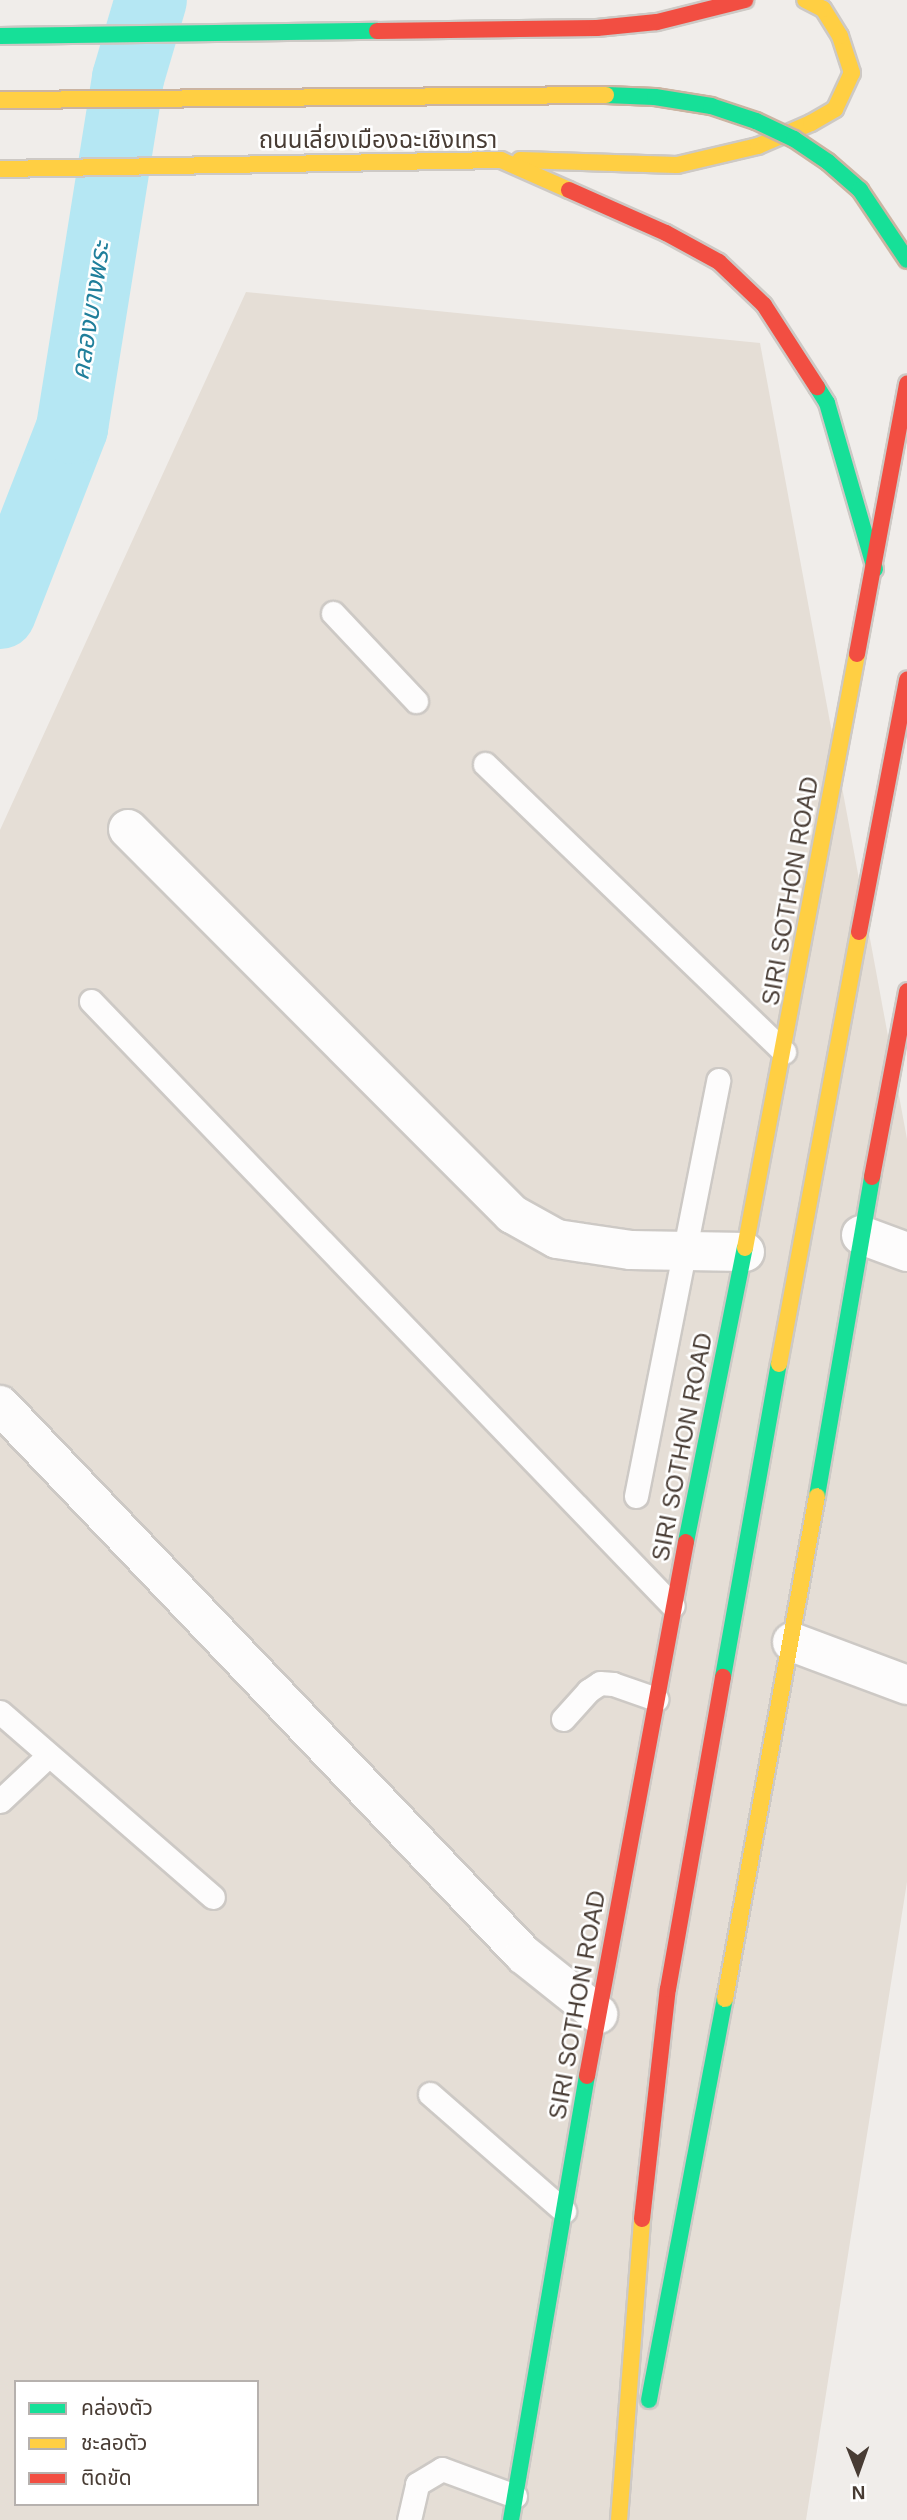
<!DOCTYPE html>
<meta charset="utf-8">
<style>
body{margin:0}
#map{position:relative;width:907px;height:2520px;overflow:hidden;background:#f0edea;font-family:Helvetica,"Noto Sans Thai",sans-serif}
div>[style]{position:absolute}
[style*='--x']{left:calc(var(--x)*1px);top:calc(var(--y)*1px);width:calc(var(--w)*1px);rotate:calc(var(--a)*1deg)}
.residential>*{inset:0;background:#e5ded6}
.river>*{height:72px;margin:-36px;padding:0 36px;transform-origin:36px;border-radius:36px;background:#b5e7f3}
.roads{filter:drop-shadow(2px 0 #cdc9c5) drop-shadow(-2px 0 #cdc9c5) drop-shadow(0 2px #cdc9c5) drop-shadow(0 -2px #cdc9c5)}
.lane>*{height:23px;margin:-11.5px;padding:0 11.5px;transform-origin:11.5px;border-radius:11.5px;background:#fdfcfc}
.street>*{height:38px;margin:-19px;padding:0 19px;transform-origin:19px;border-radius:19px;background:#fdfcfc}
.fast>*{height:16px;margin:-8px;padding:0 8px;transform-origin:8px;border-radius:8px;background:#16e098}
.slow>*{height:16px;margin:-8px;padding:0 8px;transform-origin:8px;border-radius:8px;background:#ffcf43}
.jam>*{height:16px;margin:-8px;padding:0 8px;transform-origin:8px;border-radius:8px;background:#f24e42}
.bridges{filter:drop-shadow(2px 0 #cbb4a2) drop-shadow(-2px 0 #cbb4a2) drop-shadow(0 2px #cbb4a2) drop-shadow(0 -2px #cbb4a2)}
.fast-bridge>*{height:16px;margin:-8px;padding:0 8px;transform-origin:8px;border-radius:8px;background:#16e098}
.slow-bridge>*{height:16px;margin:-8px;padding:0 8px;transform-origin:8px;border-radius:8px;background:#ffcf43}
span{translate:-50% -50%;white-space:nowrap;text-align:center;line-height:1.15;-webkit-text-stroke:5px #fff;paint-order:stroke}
.street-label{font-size:24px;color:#483c34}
.water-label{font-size:26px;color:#207f9b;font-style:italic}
.legend{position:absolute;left:14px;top:2380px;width:245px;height:126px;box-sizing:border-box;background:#fff;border:2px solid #b6b1ae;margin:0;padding:9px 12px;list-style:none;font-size:21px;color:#483c34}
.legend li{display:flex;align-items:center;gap:14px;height:35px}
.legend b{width:35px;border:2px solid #b6b1ae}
.north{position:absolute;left:823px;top:2436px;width:70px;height:70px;-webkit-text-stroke:5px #fff;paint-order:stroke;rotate:179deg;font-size:19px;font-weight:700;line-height:28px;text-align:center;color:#483c34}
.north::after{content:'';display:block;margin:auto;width:24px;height:32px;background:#483c34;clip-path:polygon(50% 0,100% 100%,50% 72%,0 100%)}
</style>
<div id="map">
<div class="residential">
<div style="clip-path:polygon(evenodd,246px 292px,760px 343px,907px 1139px,907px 1882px,806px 2520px,0 2520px,0 830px,246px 292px,16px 2382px,257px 2382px,257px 2504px,16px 2504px,16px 2382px)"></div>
</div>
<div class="river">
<div style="--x:0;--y:613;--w:199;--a:-68.7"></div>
<div style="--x:72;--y:428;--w:354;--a:-80.9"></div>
<div style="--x:128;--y:78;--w:81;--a:-73.6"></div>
</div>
<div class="roads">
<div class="lane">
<div style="--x:333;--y:613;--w:121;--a:46.7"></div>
<div style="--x:485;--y:764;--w:415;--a:43.9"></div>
<div style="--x:91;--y:1001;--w:839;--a:46.11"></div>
<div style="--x:636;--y:1496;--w:424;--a:-78.8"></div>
<div style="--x:0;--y:1712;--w:282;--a:41"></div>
<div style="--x:563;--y:1719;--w:38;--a:-48"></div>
<div style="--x:588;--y:1691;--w:14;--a:-34"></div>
<div style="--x:600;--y:1683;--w:13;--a:4"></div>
<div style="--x:613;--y:1684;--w:46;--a:19.2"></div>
<div style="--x:0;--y:1801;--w:67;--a:-43.2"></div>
<div style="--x:430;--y:2094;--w:178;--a:41.1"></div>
<div style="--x:409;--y:2520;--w:37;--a:-77"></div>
<div style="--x:417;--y:2484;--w:29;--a:-31"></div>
<div style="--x:442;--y:2469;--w:78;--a:20.3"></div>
</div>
<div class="street">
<div style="--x:128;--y:829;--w:544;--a:45.07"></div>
<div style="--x:512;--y:1214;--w:51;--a:29.1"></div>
<div style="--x:557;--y:1239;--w:75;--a:8.5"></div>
<div style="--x:631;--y:1250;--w:114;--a:1"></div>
<div style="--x:861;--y:1235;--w:49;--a:20.3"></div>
<div style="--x:0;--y:1405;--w:760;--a:46.39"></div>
<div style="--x:524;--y:1955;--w:95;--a:38.6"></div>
<div style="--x:792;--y:1642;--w:123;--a:20.5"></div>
</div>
<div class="fast">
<div style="--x:0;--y:36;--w:377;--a:-0.8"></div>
<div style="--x:817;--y:387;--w:19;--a:58"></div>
<div style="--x:827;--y:403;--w:173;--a:73.9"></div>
<div style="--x:817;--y:1496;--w:324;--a:-80.2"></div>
<div style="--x:686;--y:1542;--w:300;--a:-78.7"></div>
<div style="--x:723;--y:1677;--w:318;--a:-79.9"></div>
<div style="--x:649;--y:2400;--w:408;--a:-79.3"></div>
<div style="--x:511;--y:2520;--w:450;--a:-80.3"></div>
</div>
<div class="slow">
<div style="--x:520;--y:160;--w:157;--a:1.8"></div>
<div style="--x:677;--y:165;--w:83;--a:-13.2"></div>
<div style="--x:758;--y:146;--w:58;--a:-23.5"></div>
<div style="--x:811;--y:123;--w:28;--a:-30"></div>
<div style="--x:835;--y:109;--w:40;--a:-65"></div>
<div style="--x:852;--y:73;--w:39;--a:-108"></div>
<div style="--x:840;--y:36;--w:32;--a:-122"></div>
<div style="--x:823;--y:9;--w:20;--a:-153"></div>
<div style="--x:0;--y:169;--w:501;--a:-1.03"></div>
<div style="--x:501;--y:160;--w:74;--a:23.8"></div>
<div style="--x:745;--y:1248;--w:604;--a:-79.32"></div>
<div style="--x:779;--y:1364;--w:439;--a:-79.5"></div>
<div style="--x:725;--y:1999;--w:511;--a:-79.64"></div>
<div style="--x:619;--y:2520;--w:302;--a:-85.6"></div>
</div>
<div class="jam">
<div style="--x:377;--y:31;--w:220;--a:-0.8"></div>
<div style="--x:597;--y:28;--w:60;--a:-5.7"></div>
<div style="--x:657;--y:22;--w:91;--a:-14"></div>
<div style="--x:569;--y:190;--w:106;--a:23.9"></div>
<div style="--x:666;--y:233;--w:60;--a:28.7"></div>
<div style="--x:719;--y:262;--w:62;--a:43.7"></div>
<div style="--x:764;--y:305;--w:98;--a:57.1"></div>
<div style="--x:857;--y:654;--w:275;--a:-79.5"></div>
<div style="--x:859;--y:932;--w:257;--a:-79.2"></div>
<div style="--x:872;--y:1177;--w:189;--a:-79.3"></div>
<div style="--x:587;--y:2076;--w:543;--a:-79.5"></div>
<div style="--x:642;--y:2219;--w:231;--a:-83.6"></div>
<div style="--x:668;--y:1989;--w:317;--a:-80"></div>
</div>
</div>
<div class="bridges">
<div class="fast-bridge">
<div style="--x:606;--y:95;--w:49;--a:2.3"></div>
<div style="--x:655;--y:97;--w:57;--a:9.1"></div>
<div style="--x:711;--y:106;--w:47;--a:18.4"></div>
<div style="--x:756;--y:121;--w:42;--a:25.3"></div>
<div style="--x:794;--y:139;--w:41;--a:34.1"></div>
<div style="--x:828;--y:162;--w:43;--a:41.2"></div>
<div style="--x:860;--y:190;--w:84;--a:56.1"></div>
</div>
<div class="slow-bridge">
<div style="--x:0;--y:100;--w:606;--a:-0.47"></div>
</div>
</div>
<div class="street-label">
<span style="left:378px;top:140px">ถนนเลี่ยงเมืองฉะเชิงเทรา</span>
<span style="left:790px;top:891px;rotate:-80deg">SIRI SOTHON ROAD</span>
<span style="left:682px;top:1447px;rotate:-79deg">SIRI SOTHON ROAD</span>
<span style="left:577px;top:2005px;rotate:-80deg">SIRI SOTHON ROAD</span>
</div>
<div class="water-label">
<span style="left:91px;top:311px;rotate:-81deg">คลองบางพระ</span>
</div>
<ul class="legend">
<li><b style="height:9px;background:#16e098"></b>คล่องตัว</li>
<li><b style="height:9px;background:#ffcf43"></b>ชะลอตัว</li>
<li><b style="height:9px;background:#f24e42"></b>ติดขัด</li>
</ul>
<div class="north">N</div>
</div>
